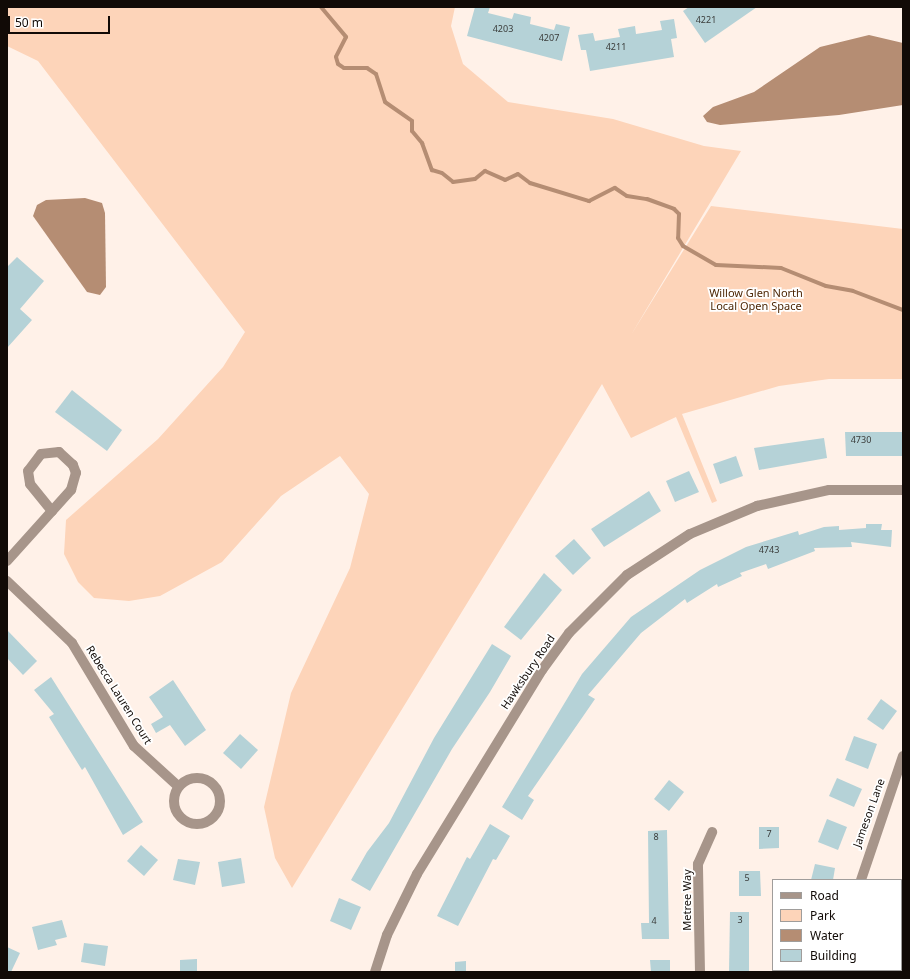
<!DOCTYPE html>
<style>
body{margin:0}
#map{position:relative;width:910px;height:979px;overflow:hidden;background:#fff1e8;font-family:"Noto Sans",sans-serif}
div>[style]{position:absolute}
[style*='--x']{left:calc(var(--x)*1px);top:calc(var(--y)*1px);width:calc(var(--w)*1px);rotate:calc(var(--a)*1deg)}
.green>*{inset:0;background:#fdd4b9}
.water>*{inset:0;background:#b58d73}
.stream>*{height:4px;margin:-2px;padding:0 2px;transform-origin:2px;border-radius:2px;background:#b58d73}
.building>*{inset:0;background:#b5d2d7}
.minor>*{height:10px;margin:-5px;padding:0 5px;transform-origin:5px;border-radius:5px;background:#a7958a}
.minor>.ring{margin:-5px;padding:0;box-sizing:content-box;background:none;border:10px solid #a7958a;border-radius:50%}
span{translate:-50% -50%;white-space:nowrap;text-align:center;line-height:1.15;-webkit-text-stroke:3.5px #fff;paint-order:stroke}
.number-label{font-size:9px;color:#3a3c3a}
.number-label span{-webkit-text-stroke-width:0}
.park-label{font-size:11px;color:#4d2604}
.street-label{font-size:11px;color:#110a06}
.frame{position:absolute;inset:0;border:8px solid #110a06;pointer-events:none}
.legend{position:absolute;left:772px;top:879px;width:130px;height:92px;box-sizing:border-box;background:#fff;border:1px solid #a09d9b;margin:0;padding:5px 7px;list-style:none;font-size:12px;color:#110a06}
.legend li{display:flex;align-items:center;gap:8px;height:20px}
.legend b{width:20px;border:1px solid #a09d9b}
.scale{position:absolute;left:8px;top:16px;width:102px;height:18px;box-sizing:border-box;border:2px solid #110a06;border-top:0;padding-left:5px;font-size:12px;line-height:14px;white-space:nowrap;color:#110a06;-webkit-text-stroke:3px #fff;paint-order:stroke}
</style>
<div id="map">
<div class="green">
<div style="clip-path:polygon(7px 7px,455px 7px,451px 26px,463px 64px,508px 102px,613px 119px,704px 146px,741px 151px,631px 335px,711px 206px,903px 229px,903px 379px,829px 379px,779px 386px,682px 414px,717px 501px,712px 503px,676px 417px,631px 438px,602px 384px,292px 888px,275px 858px,264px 807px,291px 693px,350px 568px,369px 494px,340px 456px,281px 496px,222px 562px,160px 596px,129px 601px,94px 598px,78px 582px,64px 554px,66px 520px,158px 439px,223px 367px,245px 332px,38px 61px,7px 46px)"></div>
</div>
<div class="water">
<div style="clip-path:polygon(869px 35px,903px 43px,903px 105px,839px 115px,720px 125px,707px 122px,703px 116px,713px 107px,754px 92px,820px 47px)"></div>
<div style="clip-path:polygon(85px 198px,102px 203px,105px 213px,106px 287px,100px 295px,87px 292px,33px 216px,37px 205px,46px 200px)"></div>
</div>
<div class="stream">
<div style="--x:321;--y:7;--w:39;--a:50"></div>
<div style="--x:346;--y:37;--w:22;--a:117"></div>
<div style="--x:336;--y:57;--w:7;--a:74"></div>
<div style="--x:338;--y:64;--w:7;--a:34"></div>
<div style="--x:344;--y:68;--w:23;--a:0"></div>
<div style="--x:367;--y:68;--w:11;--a:34"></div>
<div style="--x:376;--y:74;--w:29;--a:72"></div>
<div style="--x:385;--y:102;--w:33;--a:35"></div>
<div style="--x:412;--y:121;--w:10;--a:90"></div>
<div style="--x:412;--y:131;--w:16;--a:50"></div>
<div style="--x:422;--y:143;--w:29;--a:70"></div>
<div style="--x:432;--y:170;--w:10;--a:17"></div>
<div style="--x:442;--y:173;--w:14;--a:39"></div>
<div style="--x:453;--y:182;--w:22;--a:-8"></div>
<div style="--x:475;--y:179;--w:13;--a:-39"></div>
<div style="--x:485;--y:171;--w:22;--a:24"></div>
<div style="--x:505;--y:180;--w:14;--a:-25"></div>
<div style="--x:518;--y:174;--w:15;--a:37"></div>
<div style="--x:530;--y:183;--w:62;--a:17"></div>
<div style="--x:589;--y:201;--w:29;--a:-27"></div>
<div style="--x:615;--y:188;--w:14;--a:34"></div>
<div style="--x:627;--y:196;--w:20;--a:9"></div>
<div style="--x:647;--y:199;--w:29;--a:20"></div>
<div style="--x:674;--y:209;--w:7;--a:45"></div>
<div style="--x:679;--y:214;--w:24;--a:92"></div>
<div style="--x:678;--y:238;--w:9;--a:58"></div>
<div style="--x:683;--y:246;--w:38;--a:30"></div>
<div style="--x:716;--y:265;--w:65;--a:2.6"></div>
<div style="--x:781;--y:268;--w:48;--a:21.8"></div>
<div style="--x:826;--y:286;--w:27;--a:10"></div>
<div style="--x:853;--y:291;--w:53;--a:20.8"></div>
</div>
<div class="building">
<div style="clip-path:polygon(475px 7px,490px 7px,488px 13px,512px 19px,514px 13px,531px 17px,530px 24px,554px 30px,556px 24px,570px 27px,562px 61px,467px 36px)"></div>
<div style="clip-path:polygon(689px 7px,757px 7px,705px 43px,683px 11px)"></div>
<div style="clip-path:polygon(674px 19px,677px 38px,671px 39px,674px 57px,590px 71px,586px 50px,581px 50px,578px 35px,593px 33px,595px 41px,620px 37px,618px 29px,635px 26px,636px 34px,662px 30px,660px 21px)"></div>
<div style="clip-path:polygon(17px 257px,44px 281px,20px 309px,32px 320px,7px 348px,7px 267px)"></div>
<div style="clip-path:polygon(72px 390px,122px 430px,107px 451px,55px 412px)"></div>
<div style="clip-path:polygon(845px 432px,903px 432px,903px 456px,846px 456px)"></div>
<div style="clip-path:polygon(824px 438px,827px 458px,759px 470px,754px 448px)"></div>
<div style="clip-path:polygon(736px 456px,743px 476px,720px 484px,713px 464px)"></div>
<div style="clip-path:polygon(689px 471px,699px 492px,675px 502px,666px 481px)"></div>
<div style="clip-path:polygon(649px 491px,661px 511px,604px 547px,591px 529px)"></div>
<div style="clip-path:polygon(866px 524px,882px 524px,881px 530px,892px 530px,891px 547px,851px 542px,852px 547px,814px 548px,815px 551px,768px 569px,766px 564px,740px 573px,742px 576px,718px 587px,717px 584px,687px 603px,685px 599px,641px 633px,588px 695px,595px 699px,528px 796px,534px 800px,522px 820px,502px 807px,582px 674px,631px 617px,700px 570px,746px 547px,798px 531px,799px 535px,824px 527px,839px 526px,839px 530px,866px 528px)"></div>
<div style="clip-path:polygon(574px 539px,591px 558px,573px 575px,555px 556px)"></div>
<div style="clip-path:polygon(544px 573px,562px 590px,521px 640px,504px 627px)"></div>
<div style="clip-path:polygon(7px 630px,37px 661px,23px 675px,7px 658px)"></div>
<div style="clip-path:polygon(492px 644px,511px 656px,490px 692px,452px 749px,370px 891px,351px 880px,367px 852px,389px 823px,434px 738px)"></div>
<div style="clip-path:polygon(51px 677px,143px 822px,123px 835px,85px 767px,82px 770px,49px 717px,54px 714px,34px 690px)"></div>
<div style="clip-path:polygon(173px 680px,206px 730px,185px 746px,170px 725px,156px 733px,151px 724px,163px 717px,149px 697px)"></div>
<div style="clip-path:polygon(881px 699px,897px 711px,883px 730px,867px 719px)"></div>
<div style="clip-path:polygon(240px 734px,258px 750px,241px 769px,223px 753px)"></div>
<div style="clip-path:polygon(854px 736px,877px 744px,868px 769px,845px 760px)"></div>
<div style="clip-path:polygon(837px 778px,862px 789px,854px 807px,829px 796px)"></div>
<div style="clip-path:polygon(669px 780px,684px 792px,669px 811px,654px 799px)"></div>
<div style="clip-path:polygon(827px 819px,847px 827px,838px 850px,818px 842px)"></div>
<div style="clip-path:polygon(490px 824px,510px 836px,496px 860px,493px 859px,458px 926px,437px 916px,467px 857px,470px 859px)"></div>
<div style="clip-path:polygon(759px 827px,779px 827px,779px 848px,759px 849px)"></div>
<div style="clip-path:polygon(667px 830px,669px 939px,642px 939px,641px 923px,649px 923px,648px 831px)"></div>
<div style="clip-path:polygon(141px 845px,158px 860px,144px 876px,127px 861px)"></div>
<div style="clip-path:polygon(241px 858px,245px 883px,222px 887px,218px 862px)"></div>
<div style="clip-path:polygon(178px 859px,200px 862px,195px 885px,173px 880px)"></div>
<div style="clip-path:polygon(815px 864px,835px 868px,833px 880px,811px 880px)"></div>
<div style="clip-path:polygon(739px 871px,760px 871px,761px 896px,739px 896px)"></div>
<div style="clip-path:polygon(339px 898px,361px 907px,351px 930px,330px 921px)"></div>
<div style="clip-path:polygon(730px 912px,749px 912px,749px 972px,729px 972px)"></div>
<div style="clip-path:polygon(62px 920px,67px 937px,55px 940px,57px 945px,38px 950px,32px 927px)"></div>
<div style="clip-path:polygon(84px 943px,108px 946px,105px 966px,81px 962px)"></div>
<div style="clip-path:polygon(7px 947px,20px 953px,11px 972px,7px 972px)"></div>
<div style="clip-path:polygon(197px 959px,197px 972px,180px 972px,180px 960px)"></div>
<div style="clip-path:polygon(650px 960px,670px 960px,670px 972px,651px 972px)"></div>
<div style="clip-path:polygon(466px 961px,466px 972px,455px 972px,455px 962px)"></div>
</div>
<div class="minor">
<div style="--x:7;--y:561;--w:96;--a:-48"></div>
<div style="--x:71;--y:490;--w:18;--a:-74"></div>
<div style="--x:76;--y:473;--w:9;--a:-111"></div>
<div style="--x:73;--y:465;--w:19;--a:-137"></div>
<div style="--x:59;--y:452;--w:18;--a:174"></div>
<div style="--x:41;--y:454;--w:21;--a:127"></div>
<div style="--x:28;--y:471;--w:13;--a:81"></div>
<div style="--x:30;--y:484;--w:35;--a:51"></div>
<div style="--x:7;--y:581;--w:90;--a:43.6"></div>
<div style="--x:72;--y:643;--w:120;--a:59"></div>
<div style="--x:134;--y:746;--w:59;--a:42.3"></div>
<div class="ring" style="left:174px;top:778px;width:36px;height:36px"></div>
<div style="--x:861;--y:880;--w:131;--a:-71.3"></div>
<div style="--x:855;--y:970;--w:2;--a:90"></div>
<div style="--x:375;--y:972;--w:39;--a:-72"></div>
<div style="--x:387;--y:935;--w:68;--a:-63.8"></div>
<div style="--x:417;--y:874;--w:239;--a:-58.5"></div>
<div style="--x:542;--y:670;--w:46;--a:-53.9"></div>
<div style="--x:569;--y:633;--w:82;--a:-45"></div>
<div style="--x:627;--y:575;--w:75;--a:-33.1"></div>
<div style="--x:690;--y:534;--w:73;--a:-22.7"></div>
<div style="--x:757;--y:506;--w:74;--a:-12.5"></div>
<div style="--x:829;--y:490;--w:74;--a:0"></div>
<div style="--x:700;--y:972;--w:108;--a:-91.1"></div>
<div style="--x:698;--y:864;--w:35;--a:-66"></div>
</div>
<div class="number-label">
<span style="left:706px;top:20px">4221</span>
<span style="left:503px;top:29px">4203</span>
<span style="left:549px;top:38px">4207</span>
<span style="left:616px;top:47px">4211</span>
<span style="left:861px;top:440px">4730</span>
<span style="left:769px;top:550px">4743</span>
<span style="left:769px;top:834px">7</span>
<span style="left:656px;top:837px">8</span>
<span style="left:747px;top:878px">5</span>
<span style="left:740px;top:920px">3</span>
<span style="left:654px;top:921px">4</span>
</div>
<div class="park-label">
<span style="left:756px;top:300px">Willow Glen North<br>Local Open Space</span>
</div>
<div class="street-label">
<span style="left:528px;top:672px;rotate:-56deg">Hawksbury Road</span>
<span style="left:119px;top:695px;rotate:58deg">Rebecca Lauren Court</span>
<span style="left:869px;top:813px;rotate:-70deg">Jameson Lane</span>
<span style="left:687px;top:900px;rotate:-90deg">Metree Way</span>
</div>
<div class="frame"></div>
<ul class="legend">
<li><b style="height:5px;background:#a7958a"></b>Road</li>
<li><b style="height:11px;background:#fdd4b9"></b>Park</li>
<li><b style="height:11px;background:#b58d73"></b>Water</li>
<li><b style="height:11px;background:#b5d2d7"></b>Building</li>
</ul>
<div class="scale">50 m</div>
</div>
